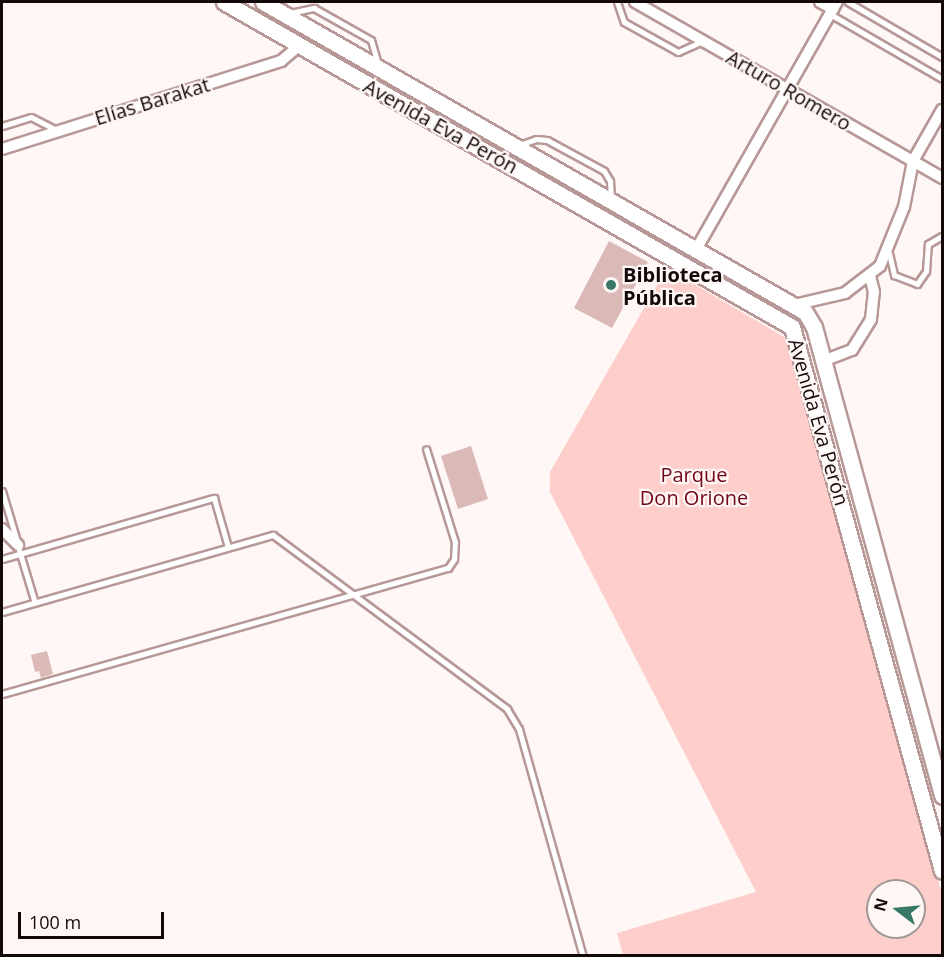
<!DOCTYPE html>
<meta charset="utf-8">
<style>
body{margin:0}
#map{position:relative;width:944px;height:957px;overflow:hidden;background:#fef7f6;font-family:"Open Sans",sans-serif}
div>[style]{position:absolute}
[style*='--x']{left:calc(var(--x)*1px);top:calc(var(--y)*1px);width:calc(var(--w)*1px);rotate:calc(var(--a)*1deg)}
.green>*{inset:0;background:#fececb}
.building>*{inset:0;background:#dab9b7}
.roads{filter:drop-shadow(2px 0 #b79896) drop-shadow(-2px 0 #b79896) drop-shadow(0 2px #b79896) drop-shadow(0 -2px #b79896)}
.lane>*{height:5px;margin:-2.5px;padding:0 2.5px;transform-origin:2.5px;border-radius:2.5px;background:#fff}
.street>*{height:10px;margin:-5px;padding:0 5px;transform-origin:5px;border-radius:5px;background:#fff}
.secondary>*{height:15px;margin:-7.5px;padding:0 7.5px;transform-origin:7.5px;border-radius:7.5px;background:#fff}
.dots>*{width:16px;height:16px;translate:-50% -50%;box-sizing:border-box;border:3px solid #fef7f6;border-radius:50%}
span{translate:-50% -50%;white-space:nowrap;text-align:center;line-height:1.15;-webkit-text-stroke:4.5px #fef7f6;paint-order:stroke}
.street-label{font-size:20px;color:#140909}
.poi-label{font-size:20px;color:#140909;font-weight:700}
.left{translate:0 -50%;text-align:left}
.park-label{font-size:20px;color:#700617}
.frame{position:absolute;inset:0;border:3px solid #140909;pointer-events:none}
.north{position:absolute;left:866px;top:879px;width:60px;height:60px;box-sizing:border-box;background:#fef7f6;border:2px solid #a09897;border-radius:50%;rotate:286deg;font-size:16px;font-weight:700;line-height:24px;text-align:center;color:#140909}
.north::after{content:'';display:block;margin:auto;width:21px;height:27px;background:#397866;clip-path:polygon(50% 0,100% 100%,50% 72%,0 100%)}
.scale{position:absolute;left:18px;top:912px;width:146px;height:27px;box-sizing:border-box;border:3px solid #140909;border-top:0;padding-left:8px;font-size:18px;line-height:21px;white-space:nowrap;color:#140909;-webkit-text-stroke:4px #fef7f6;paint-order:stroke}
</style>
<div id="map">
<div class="green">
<div style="clip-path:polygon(evenodd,667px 268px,789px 340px,942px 894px,942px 955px,623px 955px,617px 933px,756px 892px,550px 492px,550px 472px,667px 268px,878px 891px,914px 891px,914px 927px,878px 927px,878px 891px)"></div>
</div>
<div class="building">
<div style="clip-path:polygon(609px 241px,648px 262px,612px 328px,574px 308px)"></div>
<div style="clip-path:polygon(471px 446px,488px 499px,458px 509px,441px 456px)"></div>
<div style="clip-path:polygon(47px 651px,53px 674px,41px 678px,39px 671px,35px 672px,31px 655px)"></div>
</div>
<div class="roads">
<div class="lane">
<div style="--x:617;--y:2;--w:21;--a:71"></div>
<div style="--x:624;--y:22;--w:62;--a:29.1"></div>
<div style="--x:678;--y:52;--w:27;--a:-24"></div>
<div style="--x:848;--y:2;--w:109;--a:30.3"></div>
<div style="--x:290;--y:13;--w:25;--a:-12"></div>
<div style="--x:314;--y:8;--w:65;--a:29.3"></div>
<div style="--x:371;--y:40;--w:25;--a:74"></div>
<div style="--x:830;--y:14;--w:129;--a:30.1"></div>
<div style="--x:2;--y:126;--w:30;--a:-17"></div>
<div style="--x:31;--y:117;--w:28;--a:27"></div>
<div style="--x:519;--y:145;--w:18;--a:-19"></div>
<div style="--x:536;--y:139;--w:11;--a:5"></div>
<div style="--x:547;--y:140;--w:65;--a:28.5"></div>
<div style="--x:604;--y:171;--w:12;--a:59"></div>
<div style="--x:610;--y:181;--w:17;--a:87"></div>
<div style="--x:889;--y:253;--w:23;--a:77"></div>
<div style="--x:894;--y:275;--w:25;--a:21"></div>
<div style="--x:917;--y:284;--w:16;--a:-55"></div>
<div style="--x:926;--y:271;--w:27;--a:-86"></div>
<div style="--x:928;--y:244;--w:16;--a:-30"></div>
<div style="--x:2;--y:491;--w:49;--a:73.4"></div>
<div style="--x:19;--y:550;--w:55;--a:73.2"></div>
<div style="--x:2;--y:559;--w:221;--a:-16.1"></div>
<div style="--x:214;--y:498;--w:51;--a:74.1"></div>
<div style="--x:2;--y:612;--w:282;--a:-15.9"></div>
<div style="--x:273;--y:535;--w:292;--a:36.6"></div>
<div style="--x:507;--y:709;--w:23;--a:59"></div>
<div style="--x:519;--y:729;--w:236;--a:74.3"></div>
<div style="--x:2;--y:694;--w:463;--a:-15.8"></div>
<div style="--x:448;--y:568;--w:11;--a:-56"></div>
<div style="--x:454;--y:559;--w:17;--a:-87"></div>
<div style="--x:455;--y:542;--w:97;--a:-107.3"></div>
</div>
<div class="street">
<div style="--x:635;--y:2;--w:354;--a:29.8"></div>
<div style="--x:820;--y:2;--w:15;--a:28"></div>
<div style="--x:2;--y:149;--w:293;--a:-17.5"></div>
<div style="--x:281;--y:61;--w:23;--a:-40"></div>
<div style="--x:697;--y:248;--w:283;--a:-60.4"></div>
<div style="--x:798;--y:304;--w:48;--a:-13.2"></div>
<div style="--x:845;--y:293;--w:44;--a:-37.6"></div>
<div style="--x:880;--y:266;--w:64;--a:-67.9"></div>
<div style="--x:904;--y:207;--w:47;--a:-78.9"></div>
<div style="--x:913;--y:161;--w:59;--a:-60.4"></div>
<div style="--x:823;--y:361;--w:31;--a:-21"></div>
<div style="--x:852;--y:350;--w:36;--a:-58"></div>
<div style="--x:871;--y:319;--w:27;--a:-84"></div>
<div style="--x:874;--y:292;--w:16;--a:-104"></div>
<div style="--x:2;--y:529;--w:23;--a:45"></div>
</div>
<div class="secondary">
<div style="--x:224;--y:2;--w:654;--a:29.78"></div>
<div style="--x:792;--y:327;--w:564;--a:74.58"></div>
<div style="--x:263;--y:2;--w:624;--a:29.77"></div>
<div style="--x:805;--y:312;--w:17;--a:59"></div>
<div style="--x:814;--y:327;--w:486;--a:74.7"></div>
</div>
</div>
<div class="dots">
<div style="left:611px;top:285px;background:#397866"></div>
</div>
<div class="street-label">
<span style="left:789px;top:90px;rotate:30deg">Arturo Romero</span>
<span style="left:152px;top:101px;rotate:-17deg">Elías Barakat</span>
<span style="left:441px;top:126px;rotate:29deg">Avenida Eva Perón</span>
<span style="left:819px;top:422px;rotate:74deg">Avenida Eva Perón</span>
</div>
<div class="poi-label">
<span class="left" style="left:623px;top:286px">Biblioteca<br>Pública</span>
</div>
<div class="park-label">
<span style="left:694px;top:486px">Parque<br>Don Orione</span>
</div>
<div class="frame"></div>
<div class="north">N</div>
<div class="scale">100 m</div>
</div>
